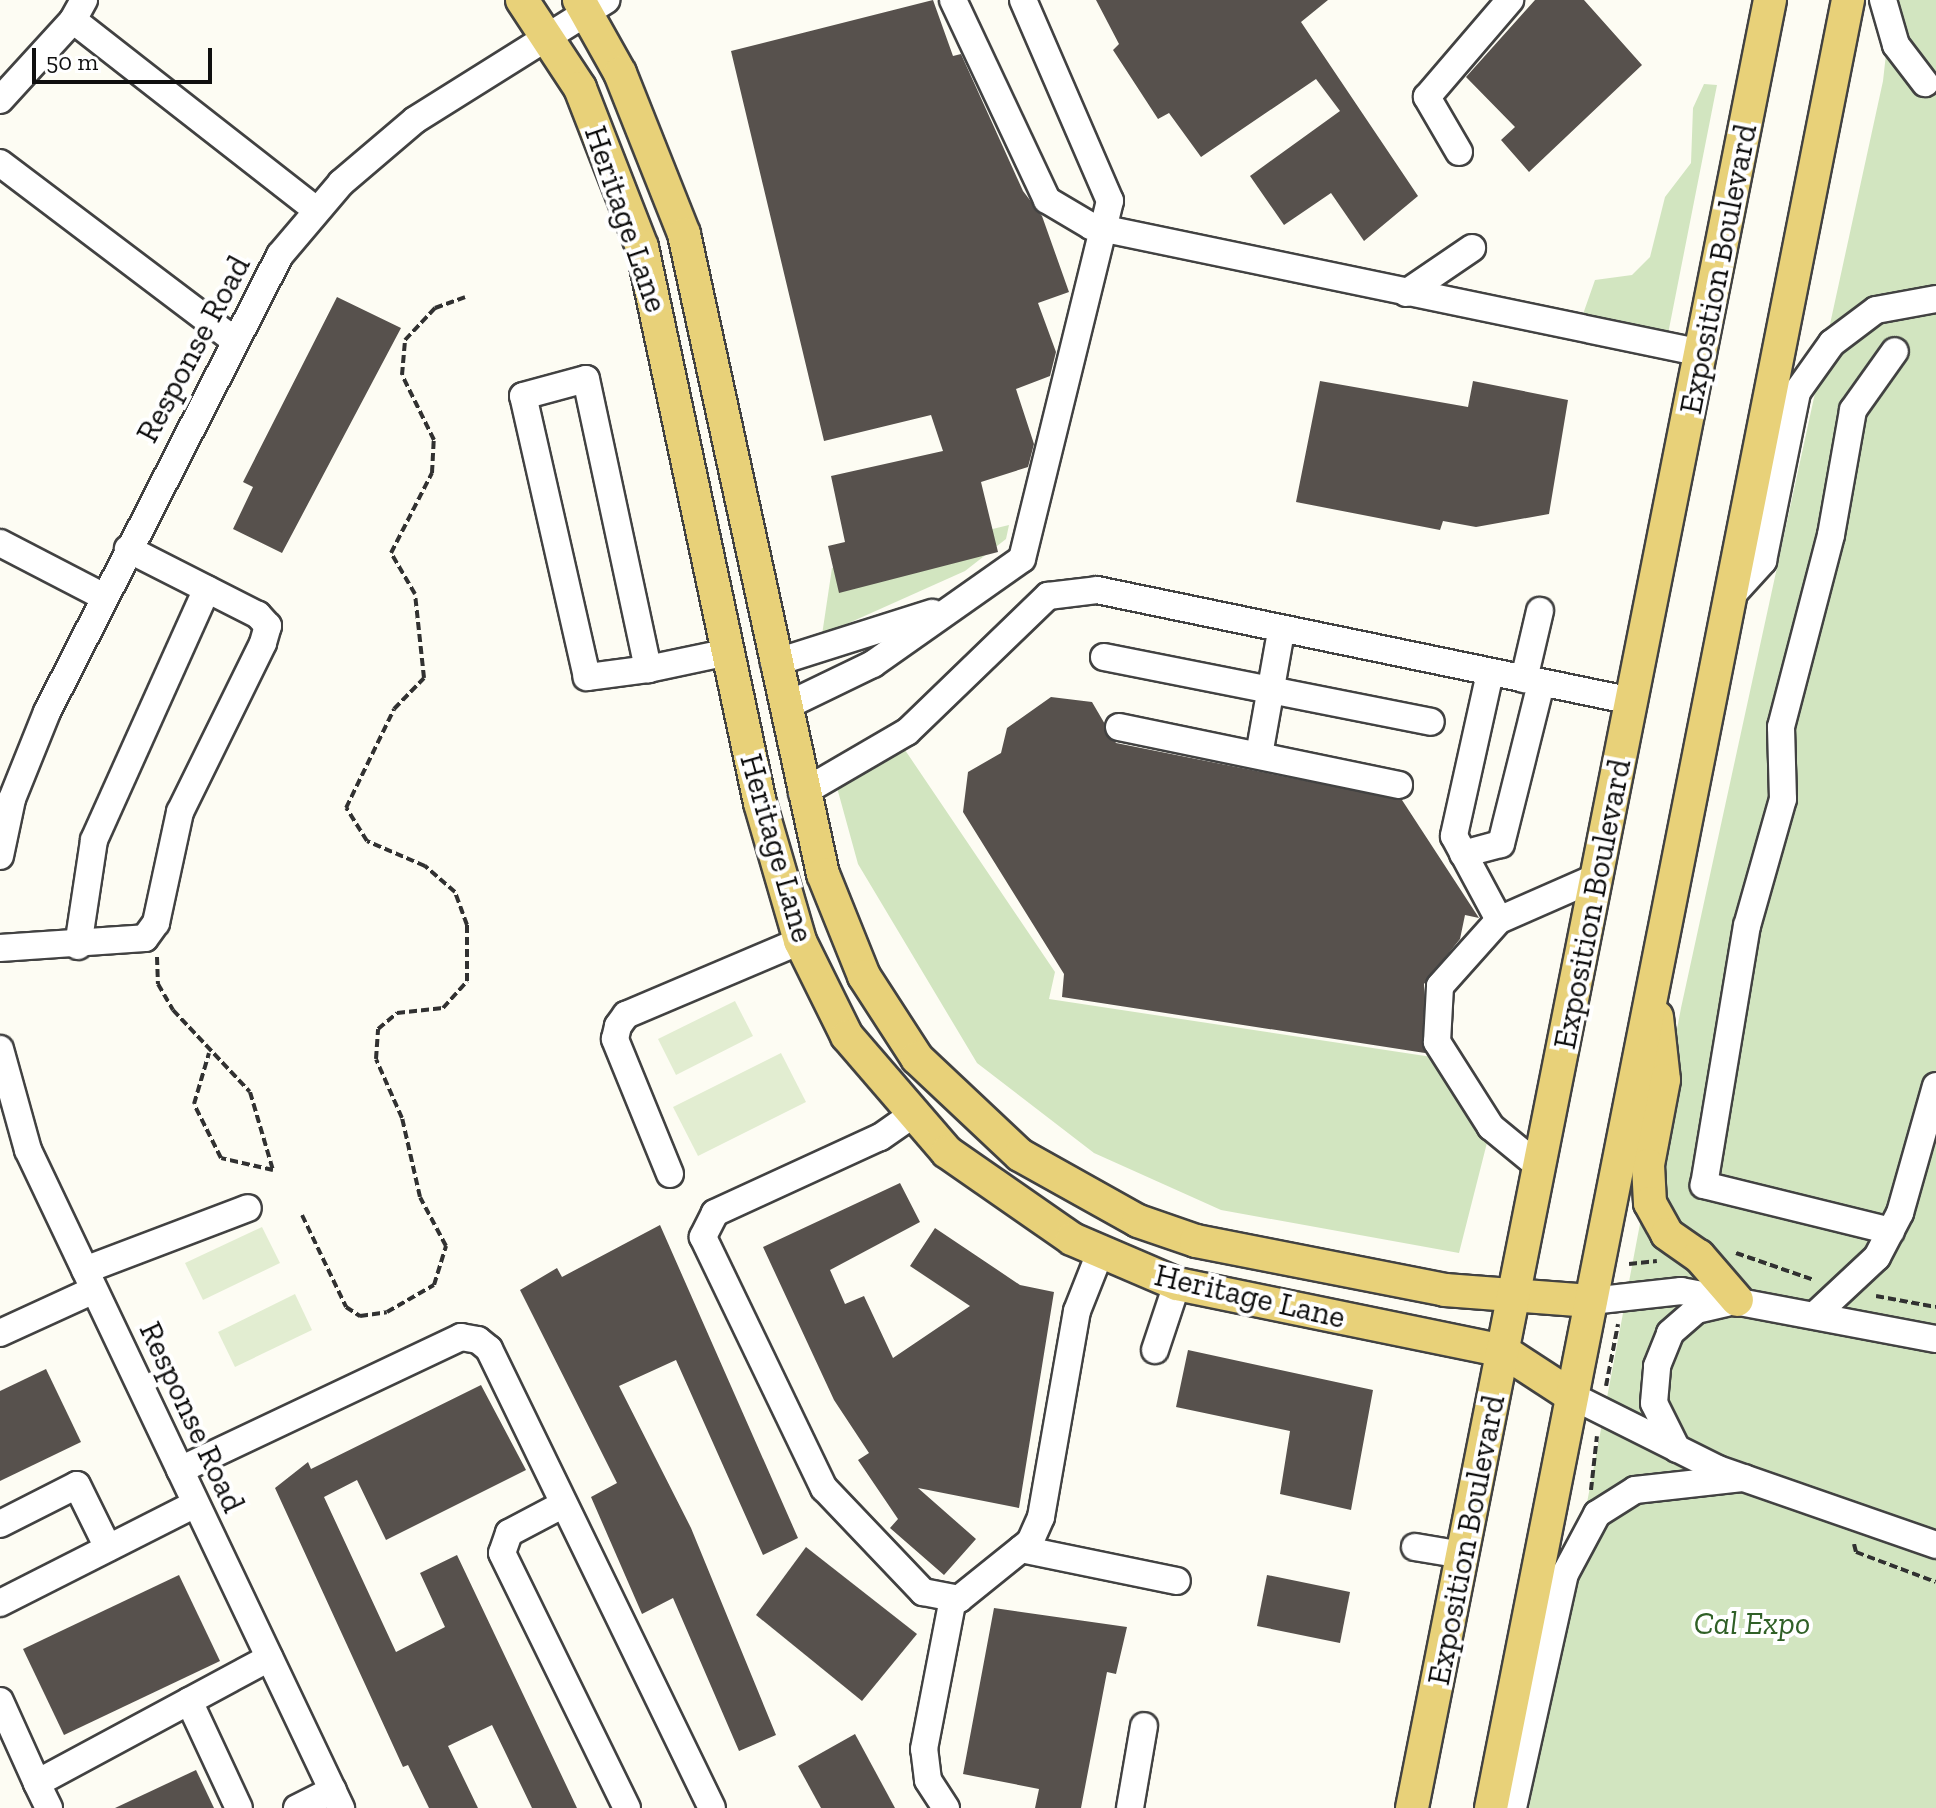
<!DOCTYPE html>
<style>
body{margin:0}
#map{position:relative;width:1936px;height:1808px;overflow:hidden;background:#fdfcf3;font-family:"Zilla Slab",serif}
div>[style]{position:absolute}
[style*='--x']{left:calc(var(--x)*1px);top:calc(var(--y)*1px);width:calc(var(--w)*1px);rotate:calc(var(--a)*1deg)}
.green>*{inset:0;background:#d2e5c0}
.pitch>*{inset:0;background:#e2edd1}
.building>*{inset:0;background:#57514d}
.path>*{height:4px;margin-top:-2px;transform-origin:0;background:repeating-linear-gradient(90deg,#313131 0 8px,transparent 0 12px)}
.roads{filter:drop-shadow(2px 0 #424242) drop-shadow(-2px 0 #424242) drop-shadow(0 2px #424242) drop-shadow(0 -2px #424242)}
.minor>*{height:26px;margin:-13px;padding:0 13px;transform-origin:13px;border-radius:13px;background:#fff}
.major>*{height:32px;margin:-16px;padding:0 16px;transform-origin:16px;border-radius:16px;background:#e8d179}
span{translate:-50% -50%;white-space:nowrap;text-align:center;line-height:1.15;-webkit-text-stroke:8px #fff;paint-order:stroke}
.street-label{font-size:32px;color:#0f0f0f}
.park-label{font-size:32px;color:#306027;font-style:italic}
.scale{position:absolute;left:32px;top:48px;width:180px;height:36px;box-sizing:border-box;border:4px solid #0f0f0f;border-top:0;padding-left:10px;font-size:24px;line-height:28px;white-space:nowrap;color:#0f0f0f;-webkit-text-stroke:6px #fff;paint-order:stroke}
</style>
<div id="map">
<div class="green">
<div style="clip-path:polygon(1892px 0,1936px 0,1936px 1808px,1529px 1808px,1681px 1008px,1883px 81px)"></div>
<div style="clip-path:polygon(1704px 84px,1717px 85px,1668px 334px,1582px 317px,1595px 280px,1632px 275px,1650px 257px,1665px 197px,1691px 163px,1693px 108px)"></div>
<div style="clip-path:polygon(1009px 525px,1006px 539px,965px 571px,822px 635px,832px 568px)"></div>
<div style="clip-path:polygon(905px 750px,1055px 972px,1049px 999px,1432px 1057px,1491px 1127px,1459px 1253px,1221px 1210px,1094px 1153px,977px 1063px,858px 864px,836px 784px)"></div>
</div>
<div class="pitch">
<div style="clip-path:polygon(735px 1001px,753px 1036px,676px 1075px,658px 1039px)"></div>
<div style="clip-path:polygon(781px 1053px,806px 1102px,698px 1156px,673px 1107px)"></div>
<div style="clip-path:polygon(262px 1227px,280px 1263px,203px 1300px,185px 1263px)"></div>
<div style="clip-path:polygon(295px 1294px,312px 1330px,235px 1367px,218px 1332px)"></div>
</div>
<div class="building">
<div style="clip-path:polygon(933px 0,953px 56px,961px 54px,1023px 191px,1042px 216px,1069px 292px,1038px 303px,1056px 352px,1050px 376px,1016px 389px,1034px 444px,1028px 467px,981px 482px,998px 552px,839px 593px,828px 546px,845px 542px,831px 476px,943px 451px,931px 415px,824px 441px,731px 51px)"></div>
<div style="clip-path:polygon(1096px 0,1328px 0,1301px 22px,1418px 196px,1364px 241px,1331px 193px,1284px 225px,1250px 176px,1340px 111px,1316px 79px,1201px 157px,1169px 113px,1158px 119px,1113px 50px,1119px 44px)"></div>
<div style="clip-path:polygon(1535px 0,1584px 0,1642px 65px,1529px 172px,1501px 140px,1515px 127px,1466px 77px)"></div>
<div style="clip-path:polygon(337px 297px,401px 328px,282px 553px,233px 529px,253px 487px,243px 482px)"></div>
<div style="clip-path:polygon(1320px 381px,1468px 407px,1473px 381px,1568px 400px,1549px 514px,1476px 527px,1443px 521px,1440px 530px,1296px 502px)"></div>
<div style="clip-path:polygon(1051px 697px,1092px 702px,1116px 743px,1402px 800px,1479px 918px,1465px 915px,1460px 939px,1424px 984px,1425px 1053px,1062px 997px,1064px 974px,963px 812px,968px 772px,1001px 753px,1007px 728px)"></div>
<div style="clip-path:polygon(900px 1183px,920px 1222px,830px 1270px,845px 1304px,864px 1296px,893px 1358px,970px 1306px,910px 1266px,935px 1228px,1020px 1285px,1054px 1292px,1019px 1508px,918px 1488px,976px 1539px,944px 1575px,890px 1528px,898px 1519px,858px 1460px,869px 1453px,834px 1400px,763px 1247px)"></div>
<div style="clip-path:polygon(660px 1225px,798px 1538px,763px 1555px,676px 1360px,619px 1386px,691px 1528px,776px 1735px,739px 1751px,673px 1598px,642px 1614px,591px 1497px,617px 1483px,520px 1290px,557px 1268px,562px 1277px)"></div>
<div style="clip-path:polygon(1188px 1350px,1373px 1390px,1351px 1510px,1280px 1494px,1290px 1431px,1176px 1407px)"></div>
<div style="clip-path:polygon(46px 1369px,81px 1442px,0 1481px,0 1391px)"></div>
<div style="clip-path:polygon(481px 1385px,526px 1470px,386px 1540px,357px 1480px,324px 1497px,396px 1652px,445px 1627px,420px 1573px,457px 1555px,577px 1808px,532px 1808px,492px 1725px,448px 1746px,478px 1808px,429px 1808px,408px 1765px,403px 1767px,275px 1488px,308px 1462px,311px 1469px)"></div>
<div style="clip-path:polygon(806px 1547px,917px 1634px,862px 1701px,756px 1615px)"></div>
<div style="clip-path:polygon(179px 1575px,220px 1661px,64px 1735px,23px 1649px)"></div>
<div style="clip-path:polygon(1267px 1575px,1350px 1592px,1340px 1643px,1257px 1626px)"></div>
<div style="clip-path:polygon(994px 1608px,1127px 1627px,1116px 1674px,1107px 1672px,1081px 1808px,1035px 1808px,1039px 1789px,963px 1774px)"></div>
<div style="clip-path:polygon(855px 1734px,895px 1808px,821px 1808px,798px 1766px)"></div>
<div style="clip-path:polygon(196px 1770px,214px 1808px,115px 1808px)"></div>
</div>
<div class="path">
<div style="--x:157;--y:957;--w:27;--a:88"></div>
<div style="--x:158;--y:984;--w:30;--a:60"></div>
<div style="--x:173;--y:1010;--w:112;--a:46.8"></div>
<div style="--x:250;--y:1092;--w:81;--a:73.6"></div>
<div style="--x:273;--y:1170;--w:53;--a:-167"></div>
<div style="--x:221;--y:1158;--w:60;--a:-116.6"></div>
<div style="--x:194;--y:1104;--w:53;--a:-73.6"></div>
<div style="--x:302;--y:1215;--w:102;--a:64.4"></div>
<div style="--x:346;--y:1307;--w:17;--a:33"></div>
<div style="--x:360;--y:1316;--w:27;--a:-8"></div>
<div style="--x:387;--y:1312;--w:54;--a:-29.9"></div>
<div style="--x:434;--y:1285;--w:41;--a:-72.9"></div>
<div style="--x:446;--y:1246;--w:55;--a:-118"></div>
<div style="--x:420;--y:1197;--w:81;--a:-102.8"></div>
<div style="--x:402;--y:1118;--w:64;--a:-113.8"></div>
<div style="--x:376;--y:1059;--w:30;--a:-86"></div>
<div style="--x:378;--y:1029;--w:25;--a:-40"></div>
<div style="--x:397;--y:1013;--w:46;--a:-6.2"></div>
<div style="--x:443;--y:1008;--w:36;--a:-48"></div>
<div style="--x:467;--y:981;--w:56;--a:-90"></div>
<div style="--x:467;--y:925;--w:35;--a:-110"></div>
<div style="--x:455;--y:892;--w:40;--a:-139"></div>
<div style="--x:425;--y:866;--w:63;--a:-156.7"></div>
<div style="--x:367;--y:841;--w:39;--a:-122"></div>
<div style="--x:346;--y:808;--w:110;--a:-64.1"></div>
<div style="--x:394;--y:709;--w:43;--a:-45.9"></div>
<div style="--x:424;--y:678;--w:84;--a:-96.1"></div>
<div style="--x:415;--y:594;--w:48;--a:-120.3"></div>
<div style="--x:391;--y:553;--w:90;--a:-62.9"></div>
<div style="--x:432;--y:473;--w:33;--a:-87"></div>
<div style="--x:434;--y:440;--w:72;--a:-116.2"></div>
<div style="--x:402;--y:375;--w:35;--a:-85"></div>
<div style="--x:405;--y:340;--w:44;--a:-46.8"></div>
<div style="--x:435;--y:308;--w:32;--a:-20"></div>
<div style="--x:1736;--y:1253;--w:83;--a:19.1"></div>
<div style="--x:1629;--y:1264;--w:28;--a:-6"></div>
<div style="--x:1876;--y:1296;--w:61;--a:10.4"></div>
<div style="--x:1606;--y:1386;--w:63;--a:-79"></div>
<div style="--x:1591;--y:1490;--w:54;--a:-83.7"></div>
<div style="--x:1854;--y:1544;--w:8;--a:76"></div>
<div style="--x:1856;--y:1552;--w:85;--a:20.6"></div>
</div>
<div class="roads">
<div class="minor">
<div style="--x:84;--y:0;--w:23;--a:119"></div>
<div style="--x:73;--y:20;--w:308;--a:38"></div>
<div style="--x:953;--y:0;--w:221;--a:64.8"></div>
<div style="--x:1047;--y:200;--w:51;--a:30.6"></div>
<div style="--x:1091;--y:226;--w:624;--a:11.74"></div>
<div style="--x:1883;--y:0;--w:47;--a:73.9"></div>
<div style="--x:1896;--y:45;--w:48;--a:52.7"></div>
<div style="--x:0;--y:100;--w:108;--a:-47.6"></div>
<div style="--x:1459;--y:152;--w:64;--a:-120.2"></div>
<div style="--x:1427;--y:97;--w:128;--a:-49.4"></div>
<div style="--x:0;--y:163;--w:292;--a:37.1"></div>
<div style="--x:1406;--y:293;--w:80;--a:-34.3"></div>
<div style="--x:0;--y:543;--w:117;--a:27.4"></div>
<div style="--x:1733;--y:594;--w:45;--a:-47.7"></div>
<div style="--x:1763;--y:561;--w:172;--a:-78.6"></div>
<div style="--x:1797;--y:392;--w:60;--a:-54.5"></div>
<div style="--x:1832;--y:343;--w:55;--a:-36.9"></div>
<div style="--x:1876;--y:310;--w:61;--a:-10.4"></div>
<div style="--x:1104;--y:657;--w:333;--a:11.2"></div>
<div style="--x:774;--y:663;--w:166;--a:-17.6"></div>
<div style="--x:648;--y:669;--w:62;--a:172.5"></div>
<div style="--x:587;--y:677;--w:288;--a:-102.8"></div>
<div style="--x:523;--y:396;--w:65;--a:-15.1"></div>
<div style="--x:586;--y:379;--w:297;--a:77.9"></div>
<div style="--x:648;--y:669;--w:83;--a:-11.9"></div>
<div style="--x:1490;--y:673;--w:167;--a:102.5"></div>
<div style="--x:1454;--y:836;--w:95;--a:61.8"></div>
<div style="--x:1524;--y:679;--w:70;--a:-76.8"></div>
<div style="--x:784;--y:707;--w:99;--a:-25.8"></div>
<div style="--x:873;--y:664;--w:182;--a:-35.2"></div>
<div style="--x:1022;--y:559;--w:369;--a:-76.2"></div>
<div style="--x:1110;--y:201;--w:219;--a:-113.4"></div>
<div style="--x:1119;--y:727;--w:286;--a:11.7"></div>
<div style="--x:1259;--y:755;--w:125;--a:-79.9"></div>
<div style="--x:802;--y:793;--w:121;--a:-30.2"></div>
<div style="--x:907;--y:732;--w:196;--a:-44"></div>
<div style="--x:1048;--y:596;--w:49;--a:-7"></div>
<div style="--x:1097;--y:590;--w:546;--a:11.72"></div>
<div style="--x:1463;--y:854;--w:39;--a:-15"></div>
<div style="--x:1501;--y:844;--w:166;--a:-76"></div>
<div style="--x:0;--y:856;--w:58;--a:-78.1"></div>
<div style="--x:12;--y:799;--w:94;--a:-68.1"></div>
<div style="--x:47;--y:712;--w:513;--a:-62.99"></div>
<div style="--x:280;--y:255;--w:94;--a:-49.7"></div>
<div style="--x:341;--y:183;--w:97;--a:-40.4"></div>
<div style="--x:415;--y:120;--w:226;--a:-32.1"></div>
<div style="--x:78;--y:946;--w:107;--a:-81.4"></div>
<div style="--x:94;--y:840;--w:275;--a:-65.8"></div>
<div style="--x:0;--y:948;--w:145;--a:-3.9"></div>
<div style="--x:145;--y:938;--w:19;--a:-54"></div>
<div style="--x:156;--y:923;--w:114;--a:-77.8"></div>
<div style="--x:180;--y:812;--w:188;--a:-63.8"></div>
<div style="--x:263;--y:643;--w:18;--a:-74"></div>
<div style="--x:268;--y:626;--w:15;--a:-132"></div>
<div style="--x:258;--y:615;--w:146;--a:-153.1"></div>
<div style="--x:0;--y:1049;--w:105;--a:74.5"></div>
<div style="--x:28;--y:1150;--w:729;--a:64.56"></div>
<div style="--x:912;--y:1115;--w:39;--a:145"></div>
<div style="--x:880;--y:1137;--w:182;--a:155.3"></div>
<div style="--x:715;--y:1213;--w:27;--a:117"></div>
<div style="--x:703;--y:1237;--w:279;--a:64.3"></div>
<div style="--x:824;--y:1488;--w:144;--a:46.4"></div>
<div style="--x:923;--y:1592;--w:37;--a:11"></div>
<div style="--x:959;--y:1599;--w:91;--a:-38.8"></div>
<div style="--x:1030;--y:1542;--w:27;--a:-66"></div>
<div style="--x:1041;--y:1517;--w:209;--a:-80.1"></div>
<div style="--x:1077;--y:1311;--w:62;--a:-68.4"></div>
<div style="--x:1541;--y:1168;--w:65;--a:-140.6"></div>
<div style="--x:1491;--y:1127;--w:101;--a:-122.4"></div>
<div style="--x:1437;--y:1042;--w:56;--a:-86.9"></div>
<div style="--x:1440;--y:986;--w:89;--a:-48.2"></div>
<div style="--x:1499;--y:920;--w:107;--a:-23.7"></div>
<div style="--x:670;--y:1174;--w:146;--a:-112.2"></div>
<div style="--x:615;--y:1039;--w:13;--a:-77"></div>
<div style="--x:618;--y:1026;--w:14;--a:-54"></div>
<div style="--x:626;--y:1015;--w:189;--a:-23"></div>
<div style="--x:1891;--y:1231;--w:193;--a:-166.2"></div>
<div style="--x:1704;--y:1185;--w:263;--a:-80.6"></div>
<div style="--x:1747;--y:926;--w:132;--a:-74.2"></div>
<div style="--x:1783;--y:799;--w:72;--a:-91.6"></div>
<div style="--x:1781;--y:727;--w:198;--a:-75.4"></div>
<div style="--x:1831;--y:535;--w:127;--a:-80"></div>
<div style="--x:1853;--y:410;--w:72;--a:-54.6"></div>
<div style="--x:85;--y:1270;--w:174;--a:-20.8"></div>
<div style="--x:1591;--y:1301;--w:91;--a:-6.3"></div>
<div style="--x:1681;--y:1291;--w:259;--a:10.7"></div>
<div style="--x:1815;--y:1315;--w:85;--a:-43.1"></div>
<div style="--x:1877;--y:1257;--w:50;--a:-62.4"></div>
<div style="--x:1900;--y:1213;--w:132;--a:-74.2"></div>
<div style="--x:0;--y:1333;--w:103;--a:-24.6"></div>
<div style="--x:1155;--y:1350;--w:70;--a:-71.6"></div>
<div style="--x:1572;--y:1396;--w:163;--a:26.6"></div>
<div style="--x:1718;--y:1469;--w:231;--a:19.2"></div>
<div style="--x:1677;--y:1449;--w:51;--a:-116.6"></div>
<div style="--x:1654;--y:1403;--w:37;--a:-85"></div>
<div style="--x:1657;--y:1366;--w:35;--a:-68"></div>
<div style="--x:1670;--y:1333;--w:35;--a:-41"></div>
<div style="--x:1696;--y:1310;--w:31;--a:-13"></div>
<div style="--x:180;--y:1470;--w:311;--a:-25.3"></div>
<div style="--x:461;--y:1337;--w:17;--a:10"></div>
<div style="--x:478;--y:1340;--w:14;--a:39"></div>
<div style="--x:489;--y:1349;--w:510;--a:64.09"></div>
<div style="--x:562;--y:1505;--w:60;--a:152.2"></div>
<div style="--x:509;--y:1533;--w:21;--a:109"></div>
<div style="--x:502;--y:1553;--w:284;--a:63.9"></div>
<div style="--x:0;--y:1524;--w:86;--a:-26.9"></div>
<div style="--x:77;--y:1485;--w:70;--a:63.8"></div>
<div style="--x:1415;--y:1547;--w:49;--a:9.5"></div>
<div style="--x:1021;--y:1549;--w:159;--a:11.6"></div>
<div style="--x:0;--y:1603;--w:219;--a:-26.9"></div>
<div style="--x:0;--y:1701;--w:90;--a:65.7"></div>
<div style="--x:189;--y:1701;--w:118;--a:65"></div>
<div style="--x:49;--y:1808;--w:28;--a:-116"></div>
<div style="--x:37;--y:1783;--w:264;--a:-28.3"></div>
<div style="--x:297;--y:1808;--w:40;--a:-26.6"></div>
<div style="--x:946;--y:1808;--w:33;--a:-123"></div>
<div style="--x:928;--y:1780;--w:31;--a:-97"></div>
<div style="--x:924;--y:1749;--w:153;--a:-79.1"></div>
<div style="--x:1130;--y:1808;--w:83;--a:-80.3"></div>
<div style="--x:1513;--y:1808;--w:240;--a:-77.5"></div>
<div style="--x:1565;--y:1574;--w:68;--a:-61.9"></div>
<div style="--x:1597;--y:1514;--w:45;--a:-32.3"></div>
<div style="--x:1635;--y:1490;--w:110;--a:-6.3"></div>
</div>
<div class="major">
<div style="--x:522;--y:0;--w:105;--a:56.6"></div>
<div style="--x:580;--y:88;--w:171;--a:68.7"></div>
<div style="--x:642;--y:247;--w:568;--a:78.02"></div>
<div style="--x:760;--y:803;--w:144;--a:73.8"></div>
<div style="--x:800;--y:941;--w:106;--a:63.7"></div>
<div style="--x:847;--y:1036;--w:153;--a:49.2"></div>
<div style="--x:947;--y:1152;--w:152;--a:34.8"></div>
<div style="--x:1072;--y:1239;--w:114;--a:23.2"></div>
<div style="--x:1177;--y:1284;--w:333;--a:11.6"></div>
<div style="--x:1503;--y:1351;--w:82;--a:33.1"></div>
<div style="--x:579;--y:0;--w:84;--a:60.7"></div>
<div style="--x:620;--y:73;--w:173;--a:68.3"></div>
<div style="--x:684;--y:234;--w:655;--a:77.75"></div>
<div style="--x:823;--y:874;--w:110;--a:68.1"></div>
<div style="--x:864;--y:976;--w:98;--a:57.1"></div>
<div style="--x:917;--y:1058;--w:141;--a:43.3"></div>
<div style="--x:1020;--y:1155;--w:135;--a:29.2"></div>
<div style="--x:1138;--y:1221;--w:61;--a:19"></div>
<div style="--x:1196;--y:1241;--w:254;--a:11.1"></div>
<div style="--x:1445;--y:1290;--w:146;--a:4.3"></div>
<div style="--x:1657;--y:1017;--w:63;--a:83.7"></div>
<div style="--x:1664;--y:1080;--w:86;--a:100.7"></div>
<div style="--x:1648;--y:1165;--w:38;--a:87"></div>
<div style="--x:1650;--y:1203;--w:35;--a:61"></div>
<div style="--x:1667;--y:1234;--w:39;--a:35"></div>
<div style="--x:1699;--y:1256;--w:58;--a:49.2"></div>
<div style="--x:1412;--y:1808;--w:1843;--a:-78.8"></div>
<div style="--x:1491;--y:1808;--w:1843;--a:-78.83"></div>
</div>
</div>
<div class="street-label">
<span style="left:626px;top:219px;rotate:71deg">Heritage Lane</span>
<span style="left:1718px;top:269px;rotate:-79deg">Exposition Boulevard</span>
<span style="left:193px;top:349px;rotate:-62deg">Response Road</span>
<span style="left:777px;top:848px;rotate:74deg">Heritage Lane</span>
<span style="left:1592px;top:904px;rotate:-79deg">Exposition Boulevard</span>
<span style="left:1250px;top:1296px;rotate:13deg">Heritage Lane</span>
<span style="left:192px;top:1417px;rotate:65deg">Response Road</span>
<span style="left:1466px;top:1540px;rotate:-79deg">Exposition Boulevard</span>
</div>
<div class="park-label">
<span style="left:1752px;top:1623px">Cal Expo</span>
</div>
<div class="scale">50 m</div>
</div>
